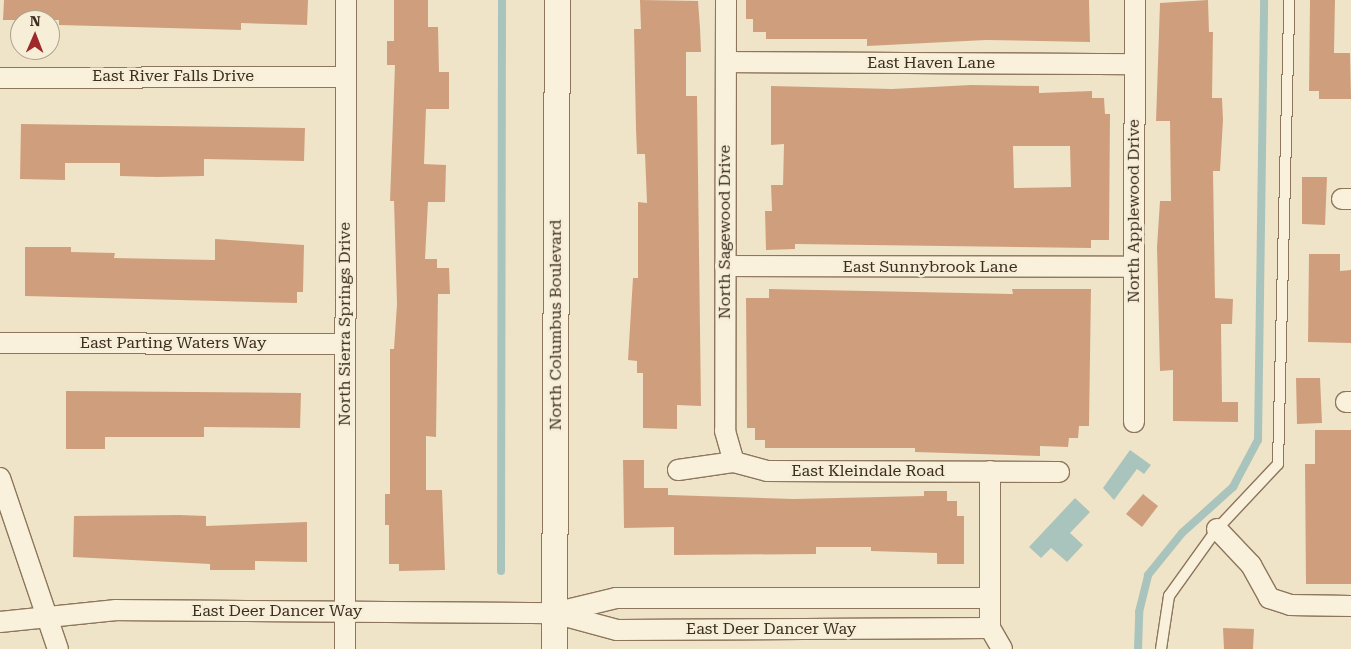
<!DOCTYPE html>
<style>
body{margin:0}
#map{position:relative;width:1351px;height:649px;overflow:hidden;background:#f0e4c8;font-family:"Roboto Serif",serif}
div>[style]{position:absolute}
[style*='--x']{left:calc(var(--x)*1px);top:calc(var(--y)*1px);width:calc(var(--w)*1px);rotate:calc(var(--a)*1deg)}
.water>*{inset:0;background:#a9c4bc}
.stream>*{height:8px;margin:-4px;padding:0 4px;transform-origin:4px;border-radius:4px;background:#a9c4bc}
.building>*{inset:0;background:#cf9f7d}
.roads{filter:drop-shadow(1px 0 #8d765c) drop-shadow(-1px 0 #8d765c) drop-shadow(0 1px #8d765c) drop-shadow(0 -1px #8d765c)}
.service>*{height:10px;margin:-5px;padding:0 5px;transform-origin:5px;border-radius:5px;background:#faf1dc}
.minor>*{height:20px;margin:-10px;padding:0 10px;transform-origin:10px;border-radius:10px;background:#faf1dc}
.tertiary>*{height:25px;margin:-12.5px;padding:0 12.5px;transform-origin:12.5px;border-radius:12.5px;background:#faf1dc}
span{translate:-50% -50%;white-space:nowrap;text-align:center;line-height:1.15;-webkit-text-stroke:5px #f7eed8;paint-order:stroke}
.street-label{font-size:16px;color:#3d2e20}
.north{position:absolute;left:10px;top:10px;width:50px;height:50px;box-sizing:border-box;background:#f7eed8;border:1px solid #ada18e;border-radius:50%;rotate:1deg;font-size:14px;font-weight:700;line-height:20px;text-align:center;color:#3d2e20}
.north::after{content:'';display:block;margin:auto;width:18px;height:22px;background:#9e2a2b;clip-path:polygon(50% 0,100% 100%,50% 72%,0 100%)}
</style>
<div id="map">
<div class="water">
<div style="clip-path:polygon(1130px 450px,1151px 465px,1144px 474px,1137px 469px,1114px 500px,1103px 488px)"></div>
<div style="clip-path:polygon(1075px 498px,1090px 512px,1070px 533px,1083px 545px,1067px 562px,1051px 548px,1041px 558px,1029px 547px)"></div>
</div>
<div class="stream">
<div style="--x:501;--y:571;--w:571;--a:-89.9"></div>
<div style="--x:1138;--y:649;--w:37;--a:-88"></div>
<div style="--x:1139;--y:612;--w:38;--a:-76"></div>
<div style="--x:1148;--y:575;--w:54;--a:-51"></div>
<div style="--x:1182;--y:533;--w:69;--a:-42"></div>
<div style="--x:1233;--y:487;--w:53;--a:-62"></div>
<div style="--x:1258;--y:440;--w:440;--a:-89.2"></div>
</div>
<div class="building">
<div style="clip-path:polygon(4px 0,308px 0,307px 25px,241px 23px,241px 30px,59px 25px,59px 20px,3px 20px)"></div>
<div style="clip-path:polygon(394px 0,428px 0,428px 27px,438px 27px,439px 72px,449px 72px,449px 109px,426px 109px,424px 164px,446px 165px,445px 202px,428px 202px,425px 259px,437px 259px,437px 268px,449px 268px,450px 294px,438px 294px,436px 437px,426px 436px,426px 490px,442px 490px,445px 570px,399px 571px,399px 564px,389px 564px,389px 525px,385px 525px,385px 494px,390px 494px,390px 349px,394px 349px,397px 304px,394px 201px,390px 201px,395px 65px,387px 65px,387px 41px,394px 41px)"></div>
<div style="clip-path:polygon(640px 0,698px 1px,700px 28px,701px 52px,686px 52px,686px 96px,697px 96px,701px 406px,677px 405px,677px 429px,643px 428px,643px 373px,637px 373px,637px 361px,628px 360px,633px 278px,638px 278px,638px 202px,647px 203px,645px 154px,637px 154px,636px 129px,634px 29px,641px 29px)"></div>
<div style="clip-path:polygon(746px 0,1089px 0,1090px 42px,986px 40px,867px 46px,867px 39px,766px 39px,766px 32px,753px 32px,753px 19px,746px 19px)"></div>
<div style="clip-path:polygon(1208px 0,1209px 32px,1213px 32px,1212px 98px,1222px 98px,1223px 120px,1220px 171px,1213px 171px,1215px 298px,1233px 299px,1232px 324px,1221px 324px,1222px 402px,1238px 402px,1238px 422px,1173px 421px,1173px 370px,1160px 371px,1157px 247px,1160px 201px,1171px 201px,1170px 121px,1156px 121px,1160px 3px)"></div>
<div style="clip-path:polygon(1310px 0,1335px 0,1334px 53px,1350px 53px,1351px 99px,1319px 99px,1319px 91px,1309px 91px)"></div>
<div style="clip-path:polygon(evenodd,971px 85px,1039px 86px,1039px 93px,1092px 91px,1092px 98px,1104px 98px,1105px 114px,1110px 114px,1109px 240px,1091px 240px,1091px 248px,795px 244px,795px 249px,766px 250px,765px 211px,772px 211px,771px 185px,783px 185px,784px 144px,771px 145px,771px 86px,892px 89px,971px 85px,1013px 146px,1070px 146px,1071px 187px,1014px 188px,1013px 146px)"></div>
<div style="clip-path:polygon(21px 124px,305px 128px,304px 161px,204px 159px,204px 176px,157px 177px,120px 176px,120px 163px,65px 163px,65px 180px,20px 179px)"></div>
<div style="clip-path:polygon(1302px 177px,1327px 177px,1325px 225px,1302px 224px)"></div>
<div style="clip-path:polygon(215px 239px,304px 245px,303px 292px,297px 292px,297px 303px,25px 296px,25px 247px,71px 247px,71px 252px,115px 253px,114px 258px,215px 260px)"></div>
<div style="clip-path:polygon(1309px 254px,1340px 254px,1340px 271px,1351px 270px,1351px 343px,1308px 342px)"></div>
<div style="clip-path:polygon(769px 289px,1013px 294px,1012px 289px,1091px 289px,1089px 426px,1079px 426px,1078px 438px,1069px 438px,1068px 447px,1040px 446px,1040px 456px,915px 452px,915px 448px,765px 448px,765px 440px,755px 440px,755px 428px,747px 428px,746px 298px,769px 298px)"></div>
<div style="clip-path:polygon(1296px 378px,1320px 378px,1322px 423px,1297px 424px)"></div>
<div style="clip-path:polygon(66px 391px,301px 393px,300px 428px,204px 427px,204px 437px,105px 437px,105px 449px,66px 449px)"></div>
<div style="clip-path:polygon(1315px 430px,1351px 430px,1351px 584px,1306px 584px,1305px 464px,1315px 464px)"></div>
<div style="clip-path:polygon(623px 460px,644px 460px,644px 488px,668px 488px,668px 495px,794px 499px,924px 496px,924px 491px,947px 491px,947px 501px,957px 501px,957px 516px,964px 516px,964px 564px,937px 564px,937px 553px,871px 551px,871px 547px,816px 547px,816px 554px,674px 555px,674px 527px,624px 528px)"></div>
<div style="clip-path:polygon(1143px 494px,1158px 506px,1142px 527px,1126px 514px)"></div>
<div style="clip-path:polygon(180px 515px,206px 516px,206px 526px,307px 522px,307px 562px,255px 561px,255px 570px,210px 570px,210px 564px,73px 557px,74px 516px)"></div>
<div style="clip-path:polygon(1223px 628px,1254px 629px,1253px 649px,1224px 649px)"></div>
</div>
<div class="roads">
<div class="service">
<div style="--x:1161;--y:649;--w:54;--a:-81.4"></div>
<div style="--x:1169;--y:596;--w:82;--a:-54.4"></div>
<div style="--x:1217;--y:529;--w:89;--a:-46.8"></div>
<div style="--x:1278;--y:464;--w:464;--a:-88.6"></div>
</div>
<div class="minor">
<div style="--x:726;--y:0;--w:431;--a:90.1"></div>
<div style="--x:725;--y:431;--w:32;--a:74"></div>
<div style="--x:726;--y:62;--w:409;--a:0.3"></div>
<div style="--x:0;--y:78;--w:346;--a:-0.2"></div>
<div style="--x:1342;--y:199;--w:9;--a:0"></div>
<div style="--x:725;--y:266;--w:409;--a:0.1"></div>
<div style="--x:0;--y:343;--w:345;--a:0.2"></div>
<div style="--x:1346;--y:402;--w:5;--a:0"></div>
<div style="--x:1134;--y:422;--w:422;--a:-89.9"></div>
<div style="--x:678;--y:470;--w:57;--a:-8.1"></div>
<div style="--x:734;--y:462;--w:34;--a:15"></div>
<div style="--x:767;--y:471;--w:292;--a:0.2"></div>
<div style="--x:990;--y:471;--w:157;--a:90"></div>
<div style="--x:990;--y:628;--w:24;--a:60"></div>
<div style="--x:0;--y:478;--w:181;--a:71.3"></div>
<div style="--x:1217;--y:529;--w:50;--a:46.6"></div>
<div style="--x:1251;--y:565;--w:38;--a:61"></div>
<div style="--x:1269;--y:598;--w:22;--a:18"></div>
<div style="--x:1290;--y:605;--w:61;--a:0.9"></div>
<div style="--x:0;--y:622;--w:117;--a:-5.9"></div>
<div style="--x:116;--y:610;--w:438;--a:0.4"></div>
<div style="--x:990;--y:628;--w:373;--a:179.7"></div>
<div style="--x:617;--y:630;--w:65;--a:-164.9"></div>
<div style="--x:554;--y:613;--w:64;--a:-13.6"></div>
<div style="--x:616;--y:598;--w:374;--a:0"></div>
<div style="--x:345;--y:649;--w:649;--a:-89.91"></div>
</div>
<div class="tertiary">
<div style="--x:554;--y:649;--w:649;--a:-89.74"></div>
</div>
</div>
<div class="street-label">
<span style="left:931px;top:63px">East Haven Lane</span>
<span style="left:173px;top:76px">East River Falls Drive</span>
<span style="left:1134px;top:211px;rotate:-90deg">North Applewood Drive</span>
<span style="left:725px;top:232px;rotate:-90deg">North Sagewood Drive</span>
<span style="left:930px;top:267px">East Sunnybrook Lane</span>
<span style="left:345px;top:324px;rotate:-90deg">North Sierra Springs Drive</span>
<span style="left:556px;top:325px;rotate:-90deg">North Columbus Boulevard</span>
<span style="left:173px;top:343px">East Parting Waters Way</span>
<span style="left:868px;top:471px">East Kleindale Road</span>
<span style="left:277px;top:611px">East Deer Dancer Way</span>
<span style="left:771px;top:629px">East Deer Dancer Way</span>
</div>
<div class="north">N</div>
</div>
